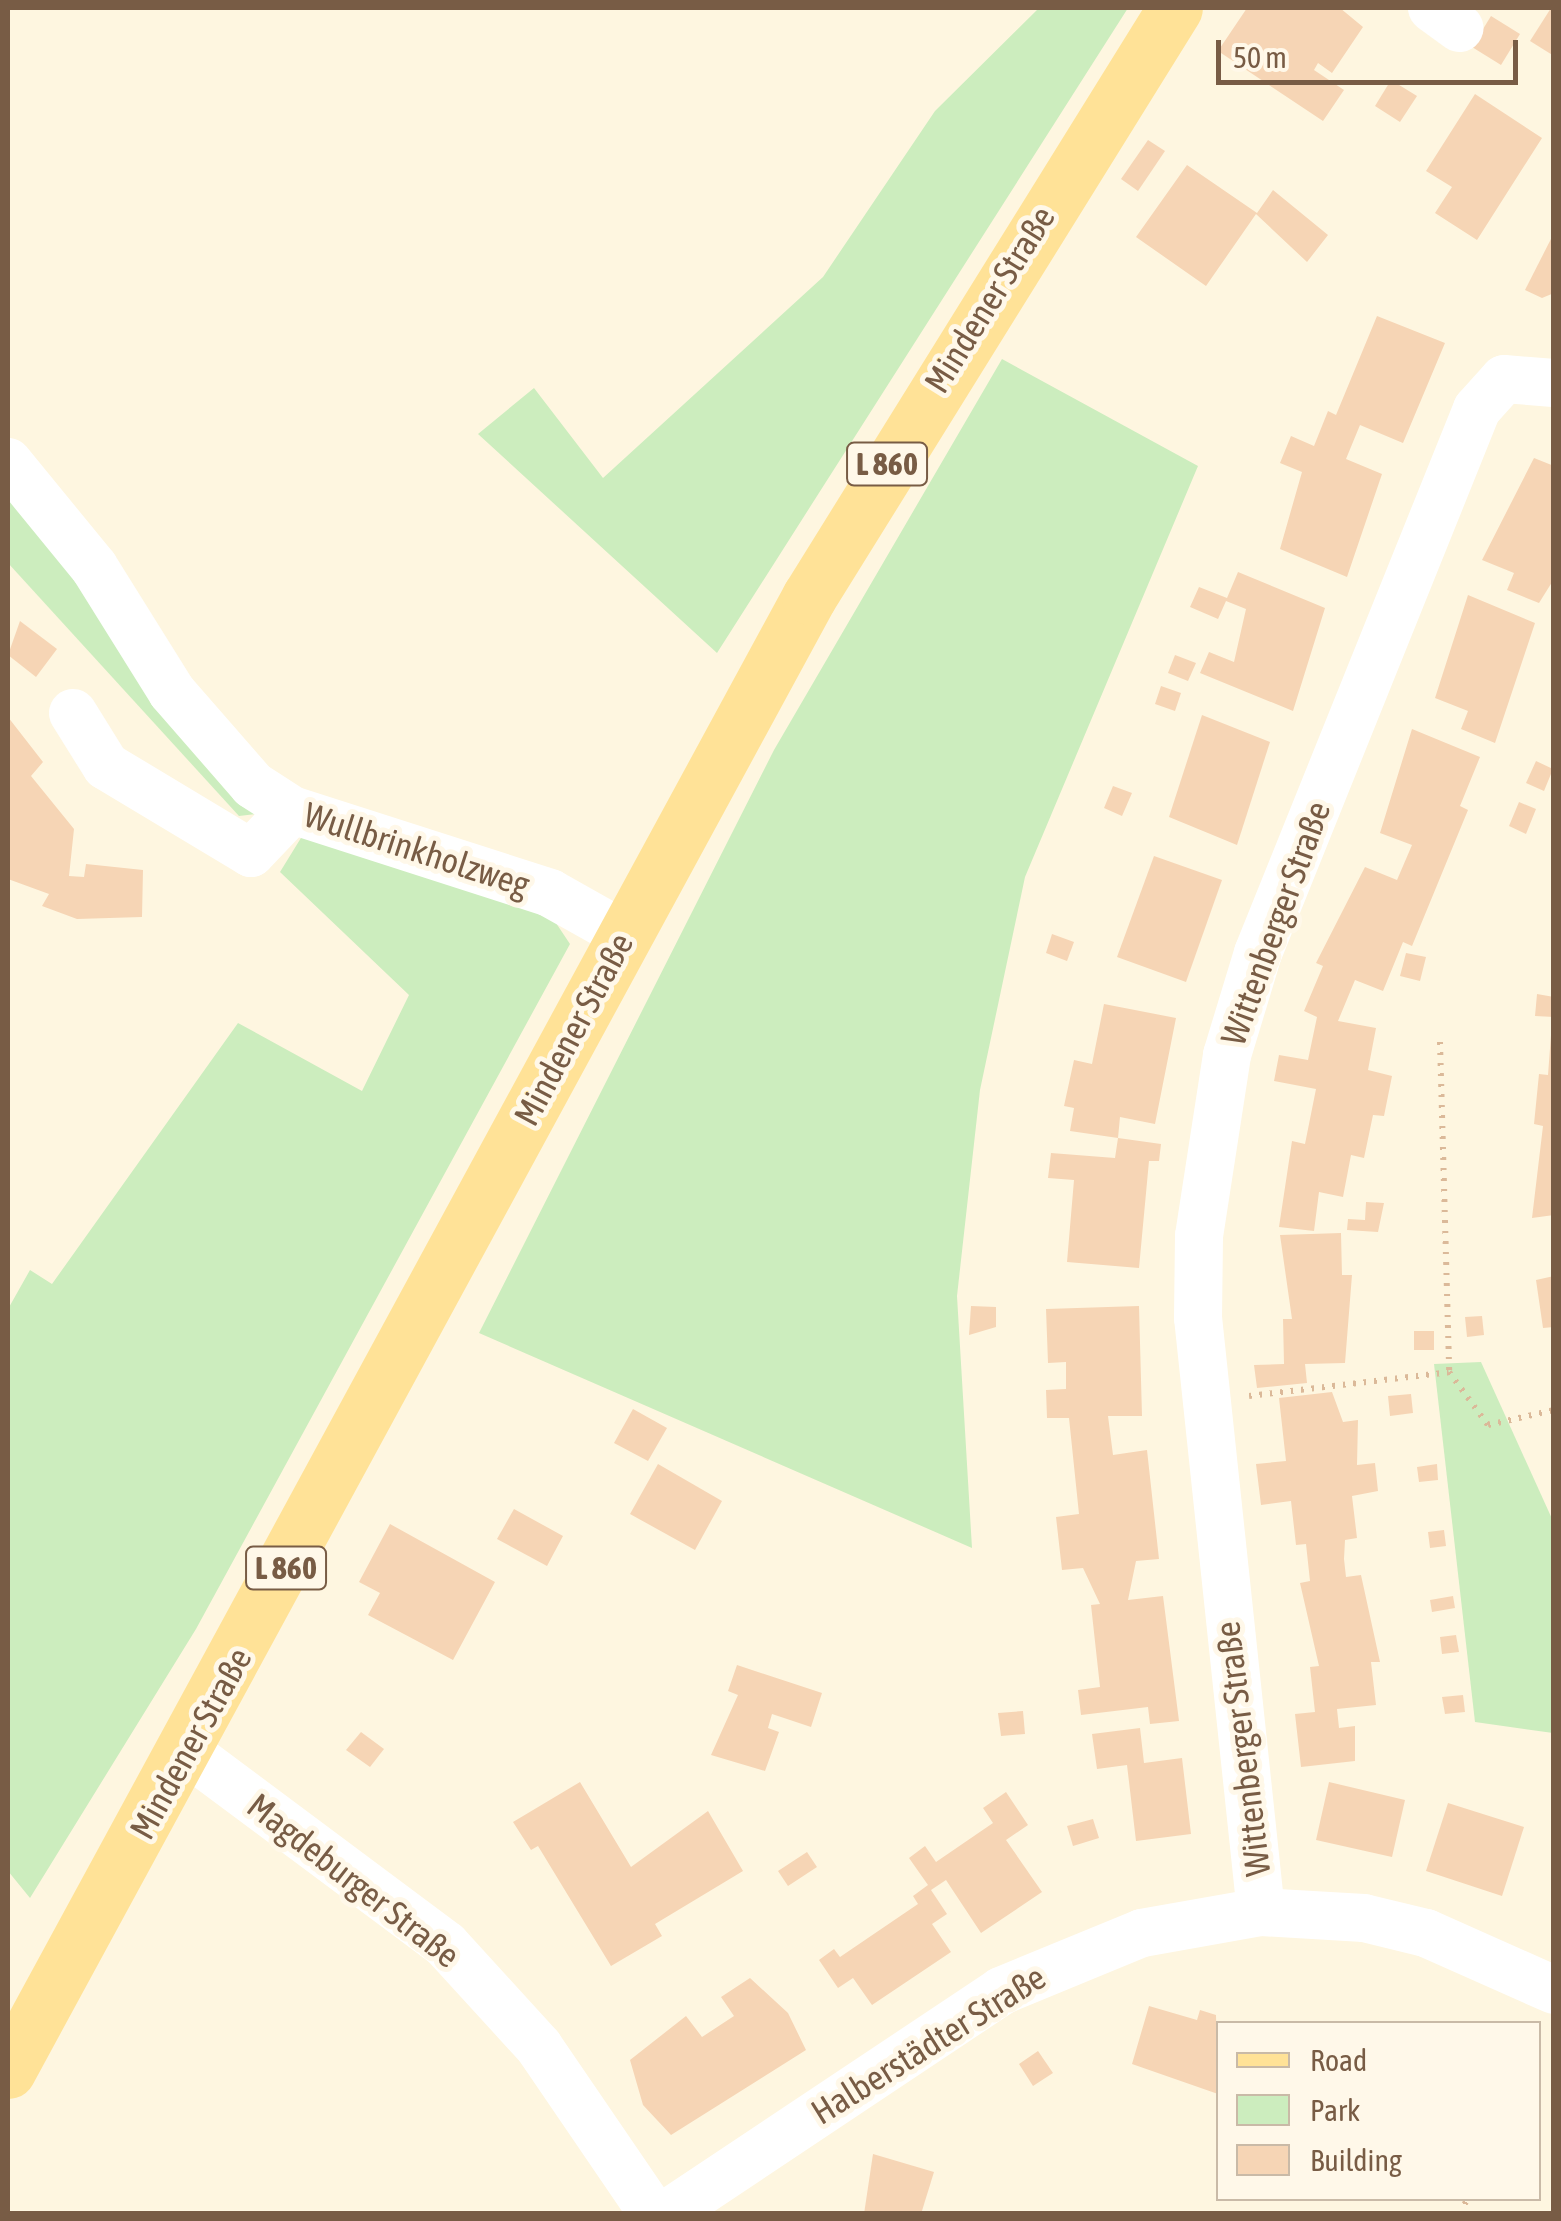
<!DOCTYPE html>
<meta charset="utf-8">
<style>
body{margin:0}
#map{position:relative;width:1561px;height:2221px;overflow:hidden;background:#fef6e0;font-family:"Asap Condensed",sans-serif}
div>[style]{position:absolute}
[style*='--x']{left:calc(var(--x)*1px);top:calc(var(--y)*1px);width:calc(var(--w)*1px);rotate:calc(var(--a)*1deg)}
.green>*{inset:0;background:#ccedbe}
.building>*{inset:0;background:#f6d5b5}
.path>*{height:6px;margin-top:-3px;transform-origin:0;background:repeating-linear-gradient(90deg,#dbb999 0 2.5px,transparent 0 10.5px)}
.minor>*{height:48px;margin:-24px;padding:0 24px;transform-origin:24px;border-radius:24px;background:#fff}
.major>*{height:55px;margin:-27.5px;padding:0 27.5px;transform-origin:27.5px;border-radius:27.5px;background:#ffe297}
span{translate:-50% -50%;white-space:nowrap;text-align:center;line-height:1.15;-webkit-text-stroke:10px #fff8e9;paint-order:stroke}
.shield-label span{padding:2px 8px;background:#fff8e9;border:2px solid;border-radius:8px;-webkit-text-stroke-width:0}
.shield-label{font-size:32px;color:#785c45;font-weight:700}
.street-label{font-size:35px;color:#785c45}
.frame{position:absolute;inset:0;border:10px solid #785c45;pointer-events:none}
.legend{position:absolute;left:1216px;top:2021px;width:325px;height:180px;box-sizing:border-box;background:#fff8e9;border:2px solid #c9baa7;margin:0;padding:12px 18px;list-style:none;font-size:30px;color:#785c45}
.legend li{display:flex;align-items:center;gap:20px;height:50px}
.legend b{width:50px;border:2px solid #c9baa7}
.scale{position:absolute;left:1216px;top:40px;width:302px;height:45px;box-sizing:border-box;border:5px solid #785c45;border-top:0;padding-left:12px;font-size:30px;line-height:35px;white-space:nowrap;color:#785c45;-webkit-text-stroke:8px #fff8e9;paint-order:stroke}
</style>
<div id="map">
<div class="green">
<div style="clip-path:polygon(1039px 8px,1128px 8px,717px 653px,478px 434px,534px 388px,603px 478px,823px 277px,935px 111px)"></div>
<div style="clip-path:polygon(1002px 359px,1198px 466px,1025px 877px,980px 1090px,957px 1296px,972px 1548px,479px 1333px,774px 750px)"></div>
<div style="clip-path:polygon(8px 494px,257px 814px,239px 816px,8px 563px)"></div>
<div style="clip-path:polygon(304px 833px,548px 911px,570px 944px,196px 1629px,30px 1898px,8px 1871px,8px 1309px,30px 1270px,52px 1284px,238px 1023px,362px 1091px,409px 995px,280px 872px)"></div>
<div style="clip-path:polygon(1481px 1362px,1553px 1521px,1553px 1733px,1475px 1722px,1434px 1364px)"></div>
</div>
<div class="building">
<div style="clip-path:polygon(1247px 8px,1340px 8px,1363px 27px,1332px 73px,1318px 63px,1314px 70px,1344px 90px,1323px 121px,1218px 51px)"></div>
<div style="clip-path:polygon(1551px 8px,1554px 8px,1554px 56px,1530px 41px)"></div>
<div style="clip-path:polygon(1491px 16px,1520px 34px,1501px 65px,1472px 47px)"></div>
<div style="clip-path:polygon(1391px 80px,1417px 96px,1400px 122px,1375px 106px)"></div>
<div style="clip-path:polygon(1475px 94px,1542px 138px,1477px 240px,1435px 213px,1452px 187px,1426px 171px)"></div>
<div style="clip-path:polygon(1148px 140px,1165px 151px,1138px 191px,1121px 179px)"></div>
<div style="clip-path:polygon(1187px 165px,1257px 213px,1273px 190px,1328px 235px,1307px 262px,1256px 214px,1206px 286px,1136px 237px)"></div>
<div style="clip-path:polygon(1554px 233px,1554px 293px,1542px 298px,1525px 290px)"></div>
<div style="clip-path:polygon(1377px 316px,1445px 343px,1403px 443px,1360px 425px,1346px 459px,1382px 474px,1347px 577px,1280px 549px,1302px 472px,1280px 463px,1291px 436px,1314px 446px,1328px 411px,1336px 415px)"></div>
<div style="clip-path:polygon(1534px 458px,1554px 466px,1554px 579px,1539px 603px,1507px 590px,1514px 573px,1482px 560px)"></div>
<div style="clip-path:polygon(1238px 572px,1325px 608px,1293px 711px,1200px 673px,1209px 652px,1234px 662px,1246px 609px,1226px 601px,1218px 619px,1190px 607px,1199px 587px,1227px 598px)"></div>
<div style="clip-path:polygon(1468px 595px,1535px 623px,1495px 743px,1461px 729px,1468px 711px,1435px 698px)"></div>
<div style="clip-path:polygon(20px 621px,57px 649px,36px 677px,8px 655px)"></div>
<div style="clip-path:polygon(1175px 655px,1196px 663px,1188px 681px,1168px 673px)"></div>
<div style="clip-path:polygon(1161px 686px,1181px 693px,1175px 711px,1155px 704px)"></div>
<div style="clip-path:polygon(1202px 715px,1270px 742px,1237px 845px,1169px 817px)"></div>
<div style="clip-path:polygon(8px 717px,43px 762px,31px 776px,74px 829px,69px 876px,84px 877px,86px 864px,143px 870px,142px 917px,77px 919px,42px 906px,49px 894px,8px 879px)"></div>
<div style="clip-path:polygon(1412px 729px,1480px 757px,1460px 806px,1468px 810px,1412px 946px,1403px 942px,1383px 991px,1355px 980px,1338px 1021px,1376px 1028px,1368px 1070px,1392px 1076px,1384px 1116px,1373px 1115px,1364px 1158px,1351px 1155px,1343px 1197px,1319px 1192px,1314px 1231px,1279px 1227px,1292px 1141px,1305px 1144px,1316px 1089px,1274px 1081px,1279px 1055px,1308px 1060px,1317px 1017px,1304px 1011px,1323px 966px,1316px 963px,1365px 867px,1397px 880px,1412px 845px,1380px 833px)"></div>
<div style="clip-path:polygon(1536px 761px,1553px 769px,1544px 791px,1526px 783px)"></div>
<div style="clip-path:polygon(1113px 786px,1132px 793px,1122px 816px,1104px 808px)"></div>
<div style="clip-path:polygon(1519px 802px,1536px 809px,1526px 834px,1509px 826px)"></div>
<div style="clip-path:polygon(1154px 856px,1222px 880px,1186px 982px,1117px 957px)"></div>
<div style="clip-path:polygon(1052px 934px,1074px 942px,1067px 961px,1046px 953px)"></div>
<div style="clip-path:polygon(1406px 953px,1426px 957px,1420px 981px,1400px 976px)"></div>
<div style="clip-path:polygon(1537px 994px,1554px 997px,1554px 1017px,1535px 1016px)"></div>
<div style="clip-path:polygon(1104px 1004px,1176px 1018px,1155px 1124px,1120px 1117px,1118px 1138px,1070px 1131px,1074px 1108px,1064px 1106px,1074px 1060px,1092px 1064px)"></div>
<div style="clip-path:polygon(1551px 1035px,1554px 1215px,1532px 1218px,1543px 1126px,1534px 1124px,1539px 1074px,1548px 1075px)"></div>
<div style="clip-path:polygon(1118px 1138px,1161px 1144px,1159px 1161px,1149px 1161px,1139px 1268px,1067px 1262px,1074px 1180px,1048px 1178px,1051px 1153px,1115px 1158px)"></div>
<div style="clip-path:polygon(1366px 1202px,1384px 1203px,1378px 1232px,1347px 1230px,1348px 1219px,1365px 1220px)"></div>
<div style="clip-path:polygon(1341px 1233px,1342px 1275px,1352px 1275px,1345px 1363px,1305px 1364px,1307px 1383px,1257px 1388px,1254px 1365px,1284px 1364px,1283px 1319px,1292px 1319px,1280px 1235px)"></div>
<div style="clip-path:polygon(1554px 1276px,1554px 1327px,1543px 1328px,1536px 1280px)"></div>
<div style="clip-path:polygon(971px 1306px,996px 1307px,996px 1327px,969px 1335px)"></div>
<div style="clip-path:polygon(1139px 1306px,1142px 1416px,1108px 1416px,1113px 1455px,1147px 1450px,1159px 1559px,1136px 1561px,1128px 1600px,1163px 1596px,1179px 1721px,1150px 1724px,1148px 1707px,1081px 1715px,1078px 1690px,1100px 1687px,1091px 1605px,1100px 1604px,1083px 1568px,1062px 1570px,1056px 1517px,1079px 1514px,1069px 1418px,1047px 1418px,1046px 1390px,1066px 1389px,1066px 1362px,1048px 1363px,1046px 1309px)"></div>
<div style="clip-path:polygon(1482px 1316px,1484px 1335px,1467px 1337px,1465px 1317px)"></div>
<div style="clip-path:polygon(1414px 1331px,1434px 1331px,1434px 1350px,1414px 1350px)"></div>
<div style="clip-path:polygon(1332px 1392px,1343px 1422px,1358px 1420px,1357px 1465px,1375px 1463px,1378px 1491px,1352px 1496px,1357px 1538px,1345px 1540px,1344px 1559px,1346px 1577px,1361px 1575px,1380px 1662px,1371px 1662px,1376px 1705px,1337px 1709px,1339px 1728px,1355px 1726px,1355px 1761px,1301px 1767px,1295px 1714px,1315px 1712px,1310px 1667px,1319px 1666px,1300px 1583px,1310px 1581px,1306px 1544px,1296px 1545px,1291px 1501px,1261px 1505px,1256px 1464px,1286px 1461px,1279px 1398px)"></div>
<div style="clip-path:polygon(1411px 1394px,1413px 1413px,1390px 1416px,1388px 1396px)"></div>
<div style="clip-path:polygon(633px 1409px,667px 1428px,648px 1461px,614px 1443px)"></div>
<div style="clip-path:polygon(658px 1464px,722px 1501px,695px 1550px,630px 1514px)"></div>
<div style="clip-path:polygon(1437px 1464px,1438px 1480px,1419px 1482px,1417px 1467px)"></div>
<div style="clip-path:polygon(514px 1509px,563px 1536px,547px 1566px,497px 1539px)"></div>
<div style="clip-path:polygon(390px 1524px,495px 1582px,453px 1660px,368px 1615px,380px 1593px,359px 1582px)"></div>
<div style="clip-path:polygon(1444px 1530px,1446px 1546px,1430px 1548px,1428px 1532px)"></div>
<div style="clip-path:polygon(1453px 1596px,1455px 1608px,1432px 1612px,1430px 1600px)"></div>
<div style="clip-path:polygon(1456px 1635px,1459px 1652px,1442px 1654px,1440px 1637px)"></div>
<div style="clip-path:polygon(737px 1665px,822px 1693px,811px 1727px,772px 1714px,768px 1728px,779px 1732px,765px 1771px,711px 1755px,738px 1695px,728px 1691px)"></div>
<div style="clip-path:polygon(1463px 1695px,1465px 1712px,1445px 1714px,1442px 1697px)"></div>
<div style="clip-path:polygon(1023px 1711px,1025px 1734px,1001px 1736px,998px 1713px)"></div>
<div style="clip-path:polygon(1140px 1728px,1144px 1763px,1182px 1758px,1191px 1834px,1136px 1841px,1127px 1765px,1097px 1769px,1092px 1734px)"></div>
<div style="clip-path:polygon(361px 1732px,384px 1749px,370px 1767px,346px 1750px)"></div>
<div style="clip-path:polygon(580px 1782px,631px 1867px,708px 1811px,743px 1871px,655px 1924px,662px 1936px,611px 1966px,538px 1846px,531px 1850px,513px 1822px)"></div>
<div style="clip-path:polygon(1329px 1782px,1405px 1800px,1392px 1857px,1316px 1840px)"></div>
<div style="clip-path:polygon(1006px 1792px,1028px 1825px,1006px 1840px,1042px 1892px,981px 1933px,946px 1880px,931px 1890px,947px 1914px,932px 1924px,951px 1952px,872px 2005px,853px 1978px,838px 1988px,819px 1960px,834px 1949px,840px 1957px,918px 1904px,913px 1896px,928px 1885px,909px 1858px,925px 1846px,936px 1862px,993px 1823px,983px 1808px)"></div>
<div style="clip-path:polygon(1448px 1803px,1524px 1827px,1502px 1896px,1426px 1871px)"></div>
<div style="clip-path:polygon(1093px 1819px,1099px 1838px,1073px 1846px,1067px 1826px)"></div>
<div style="clip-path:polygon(807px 1852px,817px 1867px,788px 1886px,778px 1871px)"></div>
<div style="clip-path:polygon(750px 1978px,788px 2013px,806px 2050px,671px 2135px,643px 2105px,630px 2060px,686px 2016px,702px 2037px,734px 2016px,721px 1997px)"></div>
<div style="clip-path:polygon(1149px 2006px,1197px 2020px,1200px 2010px,1216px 2015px,1218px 2094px,1132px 2064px)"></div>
<div style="clip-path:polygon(1038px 2051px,1053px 2073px,1033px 2086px,1019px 2064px)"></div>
<div style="clip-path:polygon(873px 2154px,934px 2172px,921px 2214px,864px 2214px)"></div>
</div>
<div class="path">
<div style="--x:1440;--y:1042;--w:330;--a:88.4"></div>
<div style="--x:1249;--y:1396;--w:201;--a:-6.8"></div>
<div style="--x:1449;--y:1372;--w:66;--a:53.7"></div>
<div style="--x:1488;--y:1425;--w:68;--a:-12.8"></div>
<div style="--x:1461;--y:2214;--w:17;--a:-69"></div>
</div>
<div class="minor">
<div style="--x:1432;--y:8;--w:34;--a:36"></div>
<div style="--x:8;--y:462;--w:136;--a:50.7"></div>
<div style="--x:94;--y:567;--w:147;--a:58"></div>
<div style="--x:172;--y:692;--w:123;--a:48.9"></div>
<div style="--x:253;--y:785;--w:46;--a:32.7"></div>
<div style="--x:292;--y:810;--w:271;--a:17.8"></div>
<div style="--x:550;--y:893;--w:84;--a:29.3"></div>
<div style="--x:73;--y:713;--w:62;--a:58.1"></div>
<div style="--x:106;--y:766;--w:169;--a:31"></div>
<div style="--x:251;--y:853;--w:59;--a:-46.4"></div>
<div style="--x:186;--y:1751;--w:324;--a:36.7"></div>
<div style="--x:446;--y:1945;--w:138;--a:47.6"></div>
<div style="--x:539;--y:2047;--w:202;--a:55.7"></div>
<div style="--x:1261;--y:1912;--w:597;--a:-96.05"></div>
<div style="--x:1198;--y:1318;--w:82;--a:-89.3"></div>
<div style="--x:1199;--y:1236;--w:183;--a:-81.2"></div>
<div style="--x:1227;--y:1055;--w:107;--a:-73.1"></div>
<div style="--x:1258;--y:953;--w:586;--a:-68.07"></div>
<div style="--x:1477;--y:409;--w:40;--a:-48"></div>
<div style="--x:1504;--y:379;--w:50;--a:4.6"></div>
<div style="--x:667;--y:2214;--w:402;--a:-33.7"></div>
<div style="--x:1001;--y:1991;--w:152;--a:-22.4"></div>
<div style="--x:1142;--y:1933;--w:121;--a:-10"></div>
<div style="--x:1261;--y:1912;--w:103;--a:3.3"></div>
<div style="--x:1364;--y:1918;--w:64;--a:13.6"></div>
<div style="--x:1426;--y:1933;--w:140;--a:24"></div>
</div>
<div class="major">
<div style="--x:8;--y:2071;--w:1678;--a:-61.48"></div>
<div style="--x:809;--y:597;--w:693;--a:-58.14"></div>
</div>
<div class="shield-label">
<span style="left:887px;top:464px">L 860</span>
<span style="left:286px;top:1568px">L 860</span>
</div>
<div class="street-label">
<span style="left:989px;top:299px;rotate:-58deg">Mindener Straße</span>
<span style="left:417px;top:849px;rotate:18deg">Wullbrinkholzweg</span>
<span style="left:1275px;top:923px;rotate:-70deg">Wittenberger Straße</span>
<span style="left:573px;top:1029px;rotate:-62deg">Mindener Straße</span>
<span style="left:190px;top:1743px;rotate:-61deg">Mindener Straße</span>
<span style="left:1242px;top:1749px;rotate:-97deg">Wittenberger Straße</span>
<span style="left:354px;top:1880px;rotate:38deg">Magdeburger Straße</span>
<span style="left:928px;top:2044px;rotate:-32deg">Halberstädter Straße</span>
</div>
<div class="frame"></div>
<ul class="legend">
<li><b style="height:12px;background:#ffe297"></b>Road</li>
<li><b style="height:28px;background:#ccedbe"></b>Park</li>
<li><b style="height:28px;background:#f6d5b5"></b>Building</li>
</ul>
<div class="scale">50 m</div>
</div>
